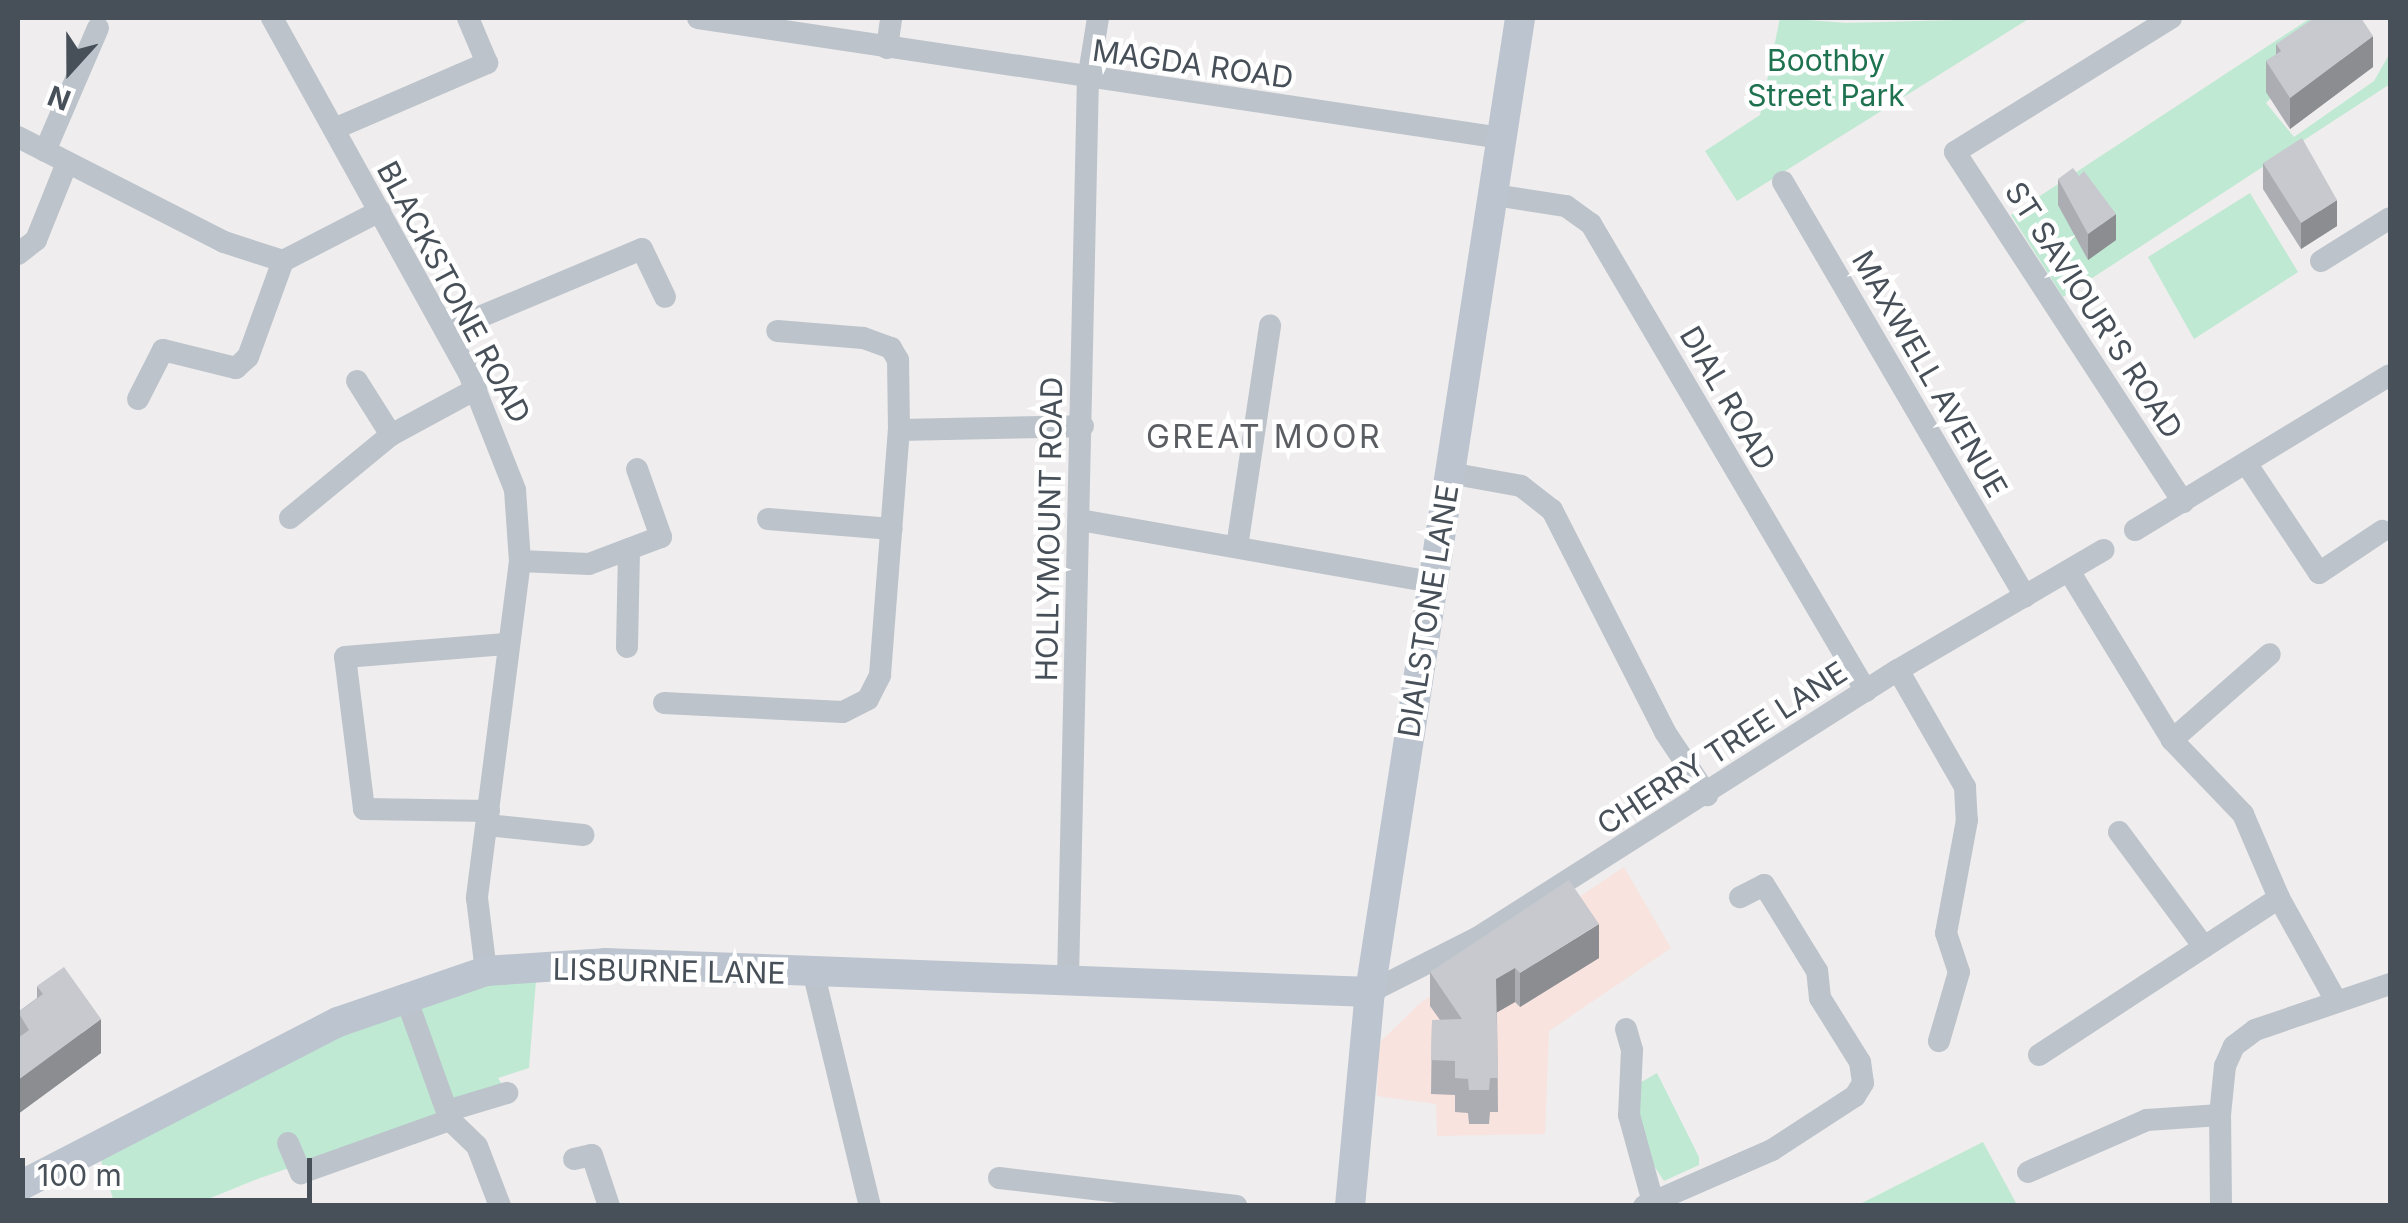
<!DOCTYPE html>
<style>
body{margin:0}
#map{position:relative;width:2408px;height:1223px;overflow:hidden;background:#efeded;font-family:Inter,sans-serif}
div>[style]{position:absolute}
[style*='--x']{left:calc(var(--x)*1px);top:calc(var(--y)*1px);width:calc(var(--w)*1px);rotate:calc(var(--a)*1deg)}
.medical>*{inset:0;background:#f8e3df}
.green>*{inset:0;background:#bfe9d3}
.street>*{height:22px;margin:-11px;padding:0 11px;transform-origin:11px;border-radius:11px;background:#bcc3cb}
.secondary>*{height:30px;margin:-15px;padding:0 15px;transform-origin:15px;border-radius:15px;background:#bcc4cf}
.wall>*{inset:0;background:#abadb2}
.shaded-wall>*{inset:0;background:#8b8d91}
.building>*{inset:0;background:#c7c9cf}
span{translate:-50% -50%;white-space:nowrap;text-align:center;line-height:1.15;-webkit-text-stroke:9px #fff;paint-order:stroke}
.park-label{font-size:30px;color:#1f7250}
.street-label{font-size:30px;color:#474f58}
.neighbourhood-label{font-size:32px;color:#5a5d61;letter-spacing:2.5px}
.frame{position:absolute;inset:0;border:20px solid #474f58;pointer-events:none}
.north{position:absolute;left:20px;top:20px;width:100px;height:100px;-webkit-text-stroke:8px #fff;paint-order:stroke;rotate:201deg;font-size:28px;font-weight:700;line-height:40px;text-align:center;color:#474f58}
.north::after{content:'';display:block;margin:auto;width:35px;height:45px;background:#474f58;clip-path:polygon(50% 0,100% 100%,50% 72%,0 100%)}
.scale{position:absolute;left:20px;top:1158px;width:292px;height:45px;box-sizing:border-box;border:5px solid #474f58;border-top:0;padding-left:12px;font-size:30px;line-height:35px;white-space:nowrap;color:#474f58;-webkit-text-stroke:8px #fff;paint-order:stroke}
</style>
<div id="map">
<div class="medical">
<div style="clip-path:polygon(1624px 867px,1671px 948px,1549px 1031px,1545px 1134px,1437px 1136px,1436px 1104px,1377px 1096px,1379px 1043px,1419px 1004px)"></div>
</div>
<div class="green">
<div style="clip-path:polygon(1780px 18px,1847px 23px,2030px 18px,1737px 201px,1705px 151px,1760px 115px)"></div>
<div style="clip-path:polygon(2309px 19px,2325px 41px,2266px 103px,2294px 137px,2374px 81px,2390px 53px,2390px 84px,2063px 297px,2011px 215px)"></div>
<div style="clip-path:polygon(2250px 193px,2298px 272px,2194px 339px,2148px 257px)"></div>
<div style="clip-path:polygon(537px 968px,529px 1068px,498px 1078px,507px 1093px,260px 1178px,208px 1199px,209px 1205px,115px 1205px,97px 1148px,310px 1035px)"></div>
<div style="clip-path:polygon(1657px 1073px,1699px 1157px,1699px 1165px,1664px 1181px,1648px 1157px,1637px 1119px,1638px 1084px)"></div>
<div style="clip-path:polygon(1983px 1142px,2017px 1205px,1858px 1205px)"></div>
</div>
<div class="street">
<div style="--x:272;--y:18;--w:404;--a:61"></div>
<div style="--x:468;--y:371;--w:128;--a:68.4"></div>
<div style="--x:515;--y:490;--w:71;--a:86"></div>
<div style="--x:520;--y:561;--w:340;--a:97.3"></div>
<div style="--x:477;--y:898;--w:74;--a:83"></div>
<div style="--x:698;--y:18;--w:813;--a:8.49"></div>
<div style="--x:2171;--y:18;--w:254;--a:148.2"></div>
<div style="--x:1955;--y:152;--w:418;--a:56.9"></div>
<div style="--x:887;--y:48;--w:30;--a:-82"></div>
<div style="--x:334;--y:129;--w:167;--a:-23.3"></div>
<div style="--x:487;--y:63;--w:49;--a:-112.9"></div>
<div style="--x:18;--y:137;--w:231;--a:27"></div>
<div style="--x:224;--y:242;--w:62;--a:17.9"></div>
<div style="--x:283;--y:261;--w:109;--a:-27.3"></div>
<div style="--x:45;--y:151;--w:134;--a:-66.7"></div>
<div style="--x:1783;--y:182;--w:480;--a:59.7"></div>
<div style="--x:1494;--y:195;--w:73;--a:8.7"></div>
<div style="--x:1566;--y:206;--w:31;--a:36"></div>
<div style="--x:1591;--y:224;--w:542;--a:59.51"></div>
<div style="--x:18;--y:254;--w:23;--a:-38"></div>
<div style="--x:36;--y:240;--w:83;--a:-68.1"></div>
<div style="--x:2321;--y:261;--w:81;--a:-31.9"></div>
<div style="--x:446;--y:331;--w:212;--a:-22.7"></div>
<div style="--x:642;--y:249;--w:53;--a:64.4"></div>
<div style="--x:357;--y:381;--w:64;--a:57.8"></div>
<div style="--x:138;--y:399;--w:55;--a:-63"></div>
<div style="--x:163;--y:350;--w:75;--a:13.9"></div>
<div style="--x:236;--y:368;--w:16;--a:-43"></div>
<div style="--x:248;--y:357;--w:102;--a:-70"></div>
<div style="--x:899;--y:430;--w:184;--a:-1.2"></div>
<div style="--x:2246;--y:463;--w:132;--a:56.4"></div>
<div style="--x:2319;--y:573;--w:76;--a:-33.7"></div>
<div style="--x:1449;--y:473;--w:73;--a:10.2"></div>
<div style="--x:1521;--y:486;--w:39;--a:38"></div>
<div style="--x:1552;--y:510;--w:249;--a:63"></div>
<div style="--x:1665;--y:732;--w:76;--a:56.3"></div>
<div style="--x:290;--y:518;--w:131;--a:-39.4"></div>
<div style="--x:391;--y:435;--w:97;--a:-28.4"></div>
<div style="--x:768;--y:519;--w:124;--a:4.6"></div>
<div style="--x:1080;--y:520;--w:357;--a:10"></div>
<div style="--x:2135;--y:530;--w:298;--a:-31.3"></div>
<div style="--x:1237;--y:547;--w:224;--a:-81.5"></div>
<div style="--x:520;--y:561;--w:69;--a:2.5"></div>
<div style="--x:589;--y:564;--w:77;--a:-20.6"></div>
<div style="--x:661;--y:537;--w:72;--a:-109.4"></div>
<div style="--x:2069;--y:571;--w:198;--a:58.6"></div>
<div style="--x:2172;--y:740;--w:103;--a:46.2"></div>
<div style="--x:2243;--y:814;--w:91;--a:66.8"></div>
<div style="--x:2279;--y:898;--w:118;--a:61"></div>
<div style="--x:627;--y:647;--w:98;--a:-88.8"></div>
<div style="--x:1898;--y:670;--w:135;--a:60.2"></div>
<div style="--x:1965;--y:787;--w:33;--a:87"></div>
<div style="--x:1967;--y:820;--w:115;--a:100.5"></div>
<div style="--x:1946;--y:933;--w:41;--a:71.6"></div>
<div style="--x:1959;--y:972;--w:72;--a:106.2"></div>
<div style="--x:664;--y:703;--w:179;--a:2.9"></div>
<div style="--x:843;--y:712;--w:28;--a:-27"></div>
<div style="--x:868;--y:699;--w:27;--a:-63"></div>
<div style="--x:880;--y:675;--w:246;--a:-85.6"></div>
<div style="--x:899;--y:430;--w:70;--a:-90.8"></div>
<div style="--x:898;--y:360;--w:14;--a:-120"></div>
<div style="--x:891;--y:348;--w:30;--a:-160"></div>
<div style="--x:863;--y:338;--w:86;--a:-175.3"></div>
<div style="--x:2172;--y:740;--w:130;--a:-41.3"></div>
<div style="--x:489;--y:811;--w:125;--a:-179.1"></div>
<div style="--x:364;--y:809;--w:153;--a:-97.1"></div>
<div style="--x:345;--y:657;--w:161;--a:-4.6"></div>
<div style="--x:487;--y:825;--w:97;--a:5.9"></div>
<div style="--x:2119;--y:832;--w:143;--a:53.5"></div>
<div style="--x:814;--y:975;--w:238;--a:76.4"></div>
<div style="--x:1068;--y:979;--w:899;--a:-88.73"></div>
<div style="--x:1088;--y:80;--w:63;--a:-80.8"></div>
<div style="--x:1370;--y:992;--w:120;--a:-26.8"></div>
<div style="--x:1477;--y:938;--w:499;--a:-32.5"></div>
<div style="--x:1898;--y:670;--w:238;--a:-30.3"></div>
<div style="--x:1626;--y:1029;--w:22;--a:74"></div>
<div style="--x:1632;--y:1050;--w:65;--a:92.6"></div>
<div style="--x:1629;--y:1115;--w:90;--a:74.6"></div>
<div style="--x:2039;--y:1055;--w:287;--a:-33.2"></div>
<div style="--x:447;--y:1111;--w:63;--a:-16.7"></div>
<div style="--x:450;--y:1120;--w:37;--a:44"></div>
<div style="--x:477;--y:1146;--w:64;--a:69"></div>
<div style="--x:288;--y:1143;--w:33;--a:67"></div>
<div style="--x:301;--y:1173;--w:158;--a:-19.6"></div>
<div style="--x:450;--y:1120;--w:133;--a:-109.8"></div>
<div style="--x:574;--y:1159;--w:18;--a:-13"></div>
<div style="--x:592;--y:1155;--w:54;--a:71.6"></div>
<div style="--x:2028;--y:1172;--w:130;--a:-23.6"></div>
<div style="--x:2147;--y:1120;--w:73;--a:-3.9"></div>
<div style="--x:999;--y:1178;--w:239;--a:6.7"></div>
<div style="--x:1644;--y:1206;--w:140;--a:-23.6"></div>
<div style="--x:1772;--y:1150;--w:99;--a:-33"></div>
<div style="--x:1855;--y:1096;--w:15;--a:-58"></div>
<div style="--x:1863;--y:1083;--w:21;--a:-98"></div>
<div style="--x:1860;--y:1062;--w:75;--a:-122"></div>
<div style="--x:1820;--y:998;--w:27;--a:-96"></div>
<div style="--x:1817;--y:971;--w:101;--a:-121.6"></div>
<div style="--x:1764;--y:885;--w:27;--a:153"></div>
<div style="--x:2221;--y:1206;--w:91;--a:-90.6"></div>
<div style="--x:2220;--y:1115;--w:49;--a:-84.2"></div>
<div style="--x:2225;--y:1066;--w:22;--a:-66"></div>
<div style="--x:2234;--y:1046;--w:26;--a:-37"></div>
<div style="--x:2255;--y:1030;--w:143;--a:-18.8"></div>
</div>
<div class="secondary">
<div style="--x:18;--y:1187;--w:360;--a:-27.3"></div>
<div style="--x:338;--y:1022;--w:157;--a:-19"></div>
<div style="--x:486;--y:971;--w:119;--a:-3.8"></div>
<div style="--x:605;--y:963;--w:766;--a:2.17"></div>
<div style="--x:1350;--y:1206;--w:215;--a:-84.7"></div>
<div style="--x:1370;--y:992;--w:985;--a:-81.24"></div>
</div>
<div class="wall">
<div style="clip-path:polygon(2276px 44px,2373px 67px,2290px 129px,2266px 92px,2266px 61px,2276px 55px)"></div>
<div style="clip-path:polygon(2263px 163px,2337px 226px,2301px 249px,2263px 189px)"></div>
<div style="clip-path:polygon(2058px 179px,2116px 240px,2088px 260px,2058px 205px)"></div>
<div style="clip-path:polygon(1599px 958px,1520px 1007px,1515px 1002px,1497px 1012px,1498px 1112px,1490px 1112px,1489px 1124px,1469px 1124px,1468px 1113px,1455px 1112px,1455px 1095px,1431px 1094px,1432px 1020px,1440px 1020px,1430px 1006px,1430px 972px)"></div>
<div style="clip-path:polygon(37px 986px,101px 1053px,18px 1114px,18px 1012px,37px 998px)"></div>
</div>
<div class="shaded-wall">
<div style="clip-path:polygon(2373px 36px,2373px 67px,2290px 129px,2290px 98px)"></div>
<div style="clip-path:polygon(2337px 200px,2337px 226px,2301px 249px,2301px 223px)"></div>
<div style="clip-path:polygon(2116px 214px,2116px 240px,2088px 260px,2088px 234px)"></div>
<div style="clip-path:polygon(1599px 924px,1599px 958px,1520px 1007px,1520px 973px)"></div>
<div style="clip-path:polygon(1515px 968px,1515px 1002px,1496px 1013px,1496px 979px)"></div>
<div style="clip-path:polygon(101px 1019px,101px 1053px,18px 1114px,18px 1080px)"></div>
</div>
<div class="building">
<div style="clip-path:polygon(2314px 18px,2361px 18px,2373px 36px,2290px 98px,2266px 61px,2281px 51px,2276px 44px)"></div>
<div style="clip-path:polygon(2302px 138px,2337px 200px,2301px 223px,2263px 163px)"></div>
<div style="clip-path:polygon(2073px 168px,2079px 176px,2084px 171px,2116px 214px,2088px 234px,2058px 179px)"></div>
<div style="clip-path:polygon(1569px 880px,1599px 924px,1520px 973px,1515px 968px,1496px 979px,1498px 1078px,1490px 1078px,1489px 1090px,1469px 1090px,1468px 1079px,1455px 1078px,1455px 1061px,1431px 1060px,1432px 1020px,1462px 1019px,1430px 972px)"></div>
<div style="clip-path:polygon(64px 967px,101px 1019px,18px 1080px,18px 1038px,29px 1030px,18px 1012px,43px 994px,37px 986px)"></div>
</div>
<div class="park-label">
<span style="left:1826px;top:77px">Boothby<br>Street Park</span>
</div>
<div class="street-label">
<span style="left:1193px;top:64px;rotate:8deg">MAGDA ROAD</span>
<span style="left:454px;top:292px;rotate:62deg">BLACKSTONE ROAD</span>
<span style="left:2094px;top:310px;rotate:57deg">ST SAVIOUR'S ROAD</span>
<span style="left:1930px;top:374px;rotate:60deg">MAXWELL AVENUE</span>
<span style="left:1728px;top:398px;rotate:60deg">DIAL ROAD</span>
<span style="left:1049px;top:529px;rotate:-89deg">HOLLYMOUNT ROAD</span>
<span style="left:1428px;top:611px;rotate:-81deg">DIALSTONE LANE</span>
<span style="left:1722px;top:748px;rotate:-33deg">CHERRY TREE LANE</span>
<span style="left:669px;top:971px;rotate:1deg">LISBURNE LANE</span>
</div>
<div class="neighbourhood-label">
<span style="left:1264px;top:437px">GREAT MOOR</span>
</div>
<div class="frame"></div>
<div class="north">N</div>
<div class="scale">100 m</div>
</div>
